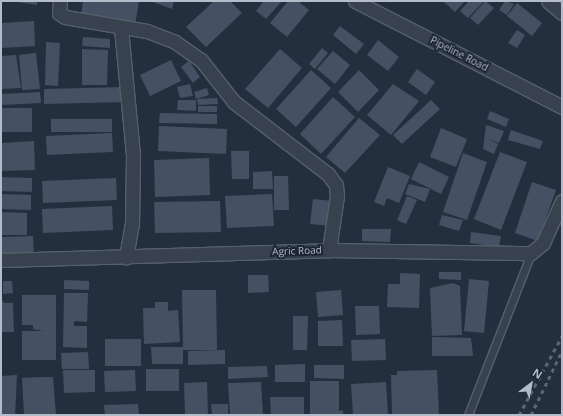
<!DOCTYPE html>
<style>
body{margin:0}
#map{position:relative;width:563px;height:416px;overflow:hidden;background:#242f3e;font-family:"Open Sans",sans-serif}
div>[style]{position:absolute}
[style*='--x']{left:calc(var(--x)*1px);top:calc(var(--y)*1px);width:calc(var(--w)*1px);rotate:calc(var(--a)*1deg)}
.building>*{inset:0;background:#455162}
.roads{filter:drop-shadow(1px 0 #565f6c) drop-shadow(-1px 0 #565f6c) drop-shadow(0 1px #565f6c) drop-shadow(0 -1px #565f6c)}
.lane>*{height:7px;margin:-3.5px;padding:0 3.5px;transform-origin:3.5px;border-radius:3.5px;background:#38414e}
.street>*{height:13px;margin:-6.5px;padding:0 6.5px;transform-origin:6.5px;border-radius:6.5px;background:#38414e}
.rail>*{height:3px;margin-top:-1.5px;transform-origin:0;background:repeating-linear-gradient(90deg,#5a6575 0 4px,transparent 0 8px)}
span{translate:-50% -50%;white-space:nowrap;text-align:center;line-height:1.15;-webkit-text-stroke:4px #1d2633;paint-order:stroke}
.street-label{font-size:10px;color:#b4bcc9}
.frame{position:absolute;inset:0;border:2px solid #b4bcc9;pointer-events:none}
.north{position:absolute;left:511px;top:364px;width:40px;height:40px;-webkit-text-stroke:3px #1d2633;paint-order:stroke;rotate:32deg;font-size:11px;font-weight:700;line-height:16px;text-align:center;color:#b4bcc9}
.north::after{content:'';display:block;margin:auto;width:14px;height:18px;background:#b4bcc9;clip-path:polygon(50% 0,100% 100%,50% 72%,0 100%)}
</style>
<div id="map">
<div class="building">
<div style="clip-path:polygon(11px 1px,37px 1px,37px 5px)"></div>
<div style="clip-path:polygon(83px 1px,139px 1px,135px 25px,81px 16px)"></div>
<div style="clip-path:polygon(150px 1px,174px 1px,172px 9px)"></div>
<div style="clip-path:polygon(214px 1px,230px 1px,242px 13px,206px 47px,186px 27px)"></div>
<div style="clip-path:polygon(264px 1px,282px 1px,266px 19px,256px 11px)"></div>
<div style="clip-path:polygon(288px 1px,298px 1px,309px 10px,287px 37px,270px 23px)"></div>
<div style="clip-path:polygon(443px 1px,465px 1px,455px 12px)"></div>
<div style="clip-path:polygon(469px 1px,484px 1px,468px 18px,460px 11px)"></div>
<div style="clip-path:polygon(485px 1px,494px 8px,478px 25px,470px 18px)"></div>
<div style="clip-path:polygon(505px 1px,514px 4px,507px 15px,499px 10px)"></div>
<div style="clip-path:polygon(517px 3px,542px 23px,532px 36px,507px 16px)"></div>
<div style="clip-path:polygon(34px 21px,35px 46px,1px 48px,1px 23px)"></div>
<div style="clip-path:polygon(340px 26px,364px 44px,356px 54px,333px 35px)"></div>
<div style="clip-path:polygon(517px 30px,525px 35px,517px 48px,508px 43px)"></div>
<div style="clip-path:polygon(83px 37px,110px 39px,110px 48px,82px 46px)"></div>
<div style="clip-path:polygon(378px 40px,399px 57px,388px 71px,367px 55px)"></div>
<div style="clip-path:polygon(46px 42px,60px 43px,58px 86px,45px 85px)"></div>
<div style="clip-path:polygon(322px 48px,328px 53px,315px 69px,309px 64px)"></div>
<div style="clip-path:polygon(82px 49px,108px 50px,107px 85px,82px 85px)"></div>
<div style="clip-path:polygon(280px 49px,302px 68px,268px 108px,245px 89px)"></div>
<div style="clip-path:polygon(333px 51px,350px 65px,335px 84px,317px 69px)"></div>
<div style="clip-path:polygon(36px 53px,40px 89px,22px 90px,19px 55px)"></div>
<div style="clip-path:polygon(16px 55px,21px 88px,1px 89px,1px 56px)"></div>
<div style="clip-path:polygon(171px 60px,181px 81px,150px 96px,140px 75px)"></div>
<div style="clip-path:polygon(189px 61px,200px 77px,193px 83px,181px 67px)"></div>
<div style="clip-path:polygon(417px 69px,435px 82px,426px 95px,408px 82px)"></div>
<div style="clip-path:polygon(311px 70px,331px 88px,296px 127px,276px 109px)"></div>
<div style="clip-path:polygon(359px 70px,379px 90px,358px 112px,338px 92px)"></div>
<div style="clip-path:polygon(190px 84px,193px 96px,180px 98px,177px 87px)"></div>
<div style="clip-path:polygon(393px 84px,419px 101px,391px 135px,367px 115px)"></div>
<div style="clip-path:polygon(126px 87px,127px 102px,44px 104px,44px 89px)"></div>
<div style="clip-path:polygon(207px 88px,209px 95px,196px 99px,194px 92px)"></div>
<div style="clip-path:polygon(40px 92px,41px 103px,1px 105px,1px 94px)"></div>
<div style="clip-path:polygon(333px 97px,355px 117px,321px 154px,300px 134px)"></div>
<div style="clip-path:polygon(217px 98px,218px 104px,198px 105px,197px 99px)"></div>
<div style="clip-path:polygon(178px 100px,196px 100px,196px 111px,177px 110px)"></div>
<div style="clip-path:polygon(431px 100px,440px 109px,402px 144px,393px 135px)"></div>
<div style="clip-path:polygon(198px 106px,217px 106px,217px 112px,198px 112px)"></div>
<div style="clip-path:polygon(1px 108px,32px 108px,32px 132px,1px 132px)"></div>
<div style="clip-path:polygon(490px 111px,509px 119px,506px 127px,487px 119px)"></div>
<div style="clip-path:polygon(160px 113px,217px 114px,217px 124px,159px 123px)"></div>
<div style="clip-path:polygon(359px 118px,380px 135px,345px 173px,326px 157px)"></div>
<div style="clip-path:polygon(51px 119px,112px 119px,112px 132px,51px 132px)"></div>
<div style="clip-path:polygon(486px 125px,504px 131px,499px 143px,488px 139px,498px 144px,494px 154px,483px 149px)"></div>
<div style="clip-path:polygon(159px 126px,227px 129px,226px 154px,158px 151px)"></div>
<div style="clip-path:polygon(441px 128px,467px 139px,456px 167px,430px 157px)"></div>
<div style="clip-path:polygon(511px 130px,543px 141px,540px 149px,508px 140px)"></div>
<div style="clip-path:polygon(112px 133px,113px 152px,47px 155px,46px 136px)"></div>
<div style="clip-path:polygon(34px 141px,35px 170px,1px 171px,1px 143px)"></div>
<div style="clip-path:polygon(231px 151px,249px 151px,249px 179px,232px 179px)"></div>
<div style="clip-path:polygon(500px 152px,527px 162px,501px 230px,474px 219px)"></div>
<div style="clip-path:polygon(463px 153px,487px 162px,467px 220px,443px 212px)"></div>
<div style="clip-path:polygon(209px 158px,210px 195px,155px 197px,154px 160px)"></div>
<div style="clip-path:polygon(419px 162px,449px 177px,441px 194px,411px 179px)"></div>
<div style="clip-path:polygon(388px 167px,410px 176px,399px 203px,387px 198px,384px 206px,374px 202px)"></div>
<div style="clip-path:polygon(272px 171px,273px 189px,253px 189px,253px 172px)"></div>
<div style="clip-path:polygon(274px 176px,288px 176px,289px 210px,274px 210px)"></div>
<div style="clip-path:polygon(1px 177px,32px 178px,32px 192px,1px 191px)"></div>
<div style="clip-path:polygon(116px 178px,117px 200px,43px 203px,42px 181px)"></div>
<div style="clip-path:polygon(532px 182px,556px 190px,538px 241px,515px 233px)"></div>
<div style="clip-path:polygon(409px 184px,430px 189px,425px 202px,405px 194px)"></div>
<div style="clip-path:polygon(1px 194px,31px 195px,31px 210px,1px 209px)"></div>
<div style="clip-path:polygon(272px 194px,274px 226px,227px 228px,225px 196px)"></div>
<div style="clip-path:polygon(407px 196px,417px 200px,406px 224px,397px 220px)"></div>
<div style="clip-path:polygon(313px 199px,333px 201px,331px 226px,310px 224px)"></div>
<div style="clip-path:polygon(220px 201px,221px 232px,155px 233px,154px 202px)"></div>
<div style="clip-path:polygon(112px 206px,113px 230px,43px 233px,42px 209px)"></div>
<div style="clip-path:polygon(1px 212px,27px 213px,27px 235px,1px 235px)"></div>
<div style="clip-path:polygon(442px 215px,463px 220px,459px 231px,439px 225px)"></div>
<div style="clip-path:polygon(362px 229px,391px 229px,390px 242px,362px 241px)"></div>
<div style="clip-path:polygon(471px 232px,501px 236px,499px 247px,470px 243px)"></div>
<div style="clip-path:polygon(33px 236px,34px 258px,1px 259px,1px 237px)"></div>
<div style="clip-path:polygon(439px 272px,461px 272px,461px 280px,439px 279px)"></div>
<div style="clip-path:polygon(400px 273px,420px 274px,419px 308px,387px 307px,388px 284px,400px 284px)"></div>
<div style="clip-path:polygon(248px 275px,268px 275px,269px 292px,248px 293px)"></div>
<div style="clip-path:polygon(469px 279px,489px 281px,484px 333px,464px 331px)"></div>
<div style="clip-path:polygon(64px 280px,89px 281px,89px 290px,64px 289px)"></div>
<div style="clip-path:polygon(3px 281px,12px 281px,13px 293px,3px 294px)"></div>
<div style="clip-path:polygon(453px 283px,460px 286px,462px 335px,432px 336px,430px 288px)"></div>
<div style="clip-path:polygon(182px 290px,216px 290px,217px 350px,183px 350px,183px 364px,152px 364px,151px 347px,183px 347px)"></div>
<div style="clip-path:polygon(341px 290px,343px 315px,318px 317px,316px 292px)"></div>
<div style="clip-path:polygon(64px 293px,88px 293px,87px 322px,74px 321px,74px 326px,87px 326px,87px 348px,63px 347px)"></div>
<div style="clip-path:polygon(22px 295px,56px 295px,56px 360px,22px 360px,22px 331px,43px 331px,33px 329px,33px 325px,22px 325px)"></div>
<div style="clip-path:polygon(1px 299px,4px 303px,13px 303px,14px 332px,1px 332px)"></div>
<div style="clip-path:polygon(155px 302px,168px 302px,168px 311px,178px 310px,180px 342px,144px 344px,143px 308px,155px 308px)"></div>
<div style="clip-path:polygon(355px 306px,379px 306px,380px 334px,356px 335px)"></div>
<div style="clip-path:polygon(293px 316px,308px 316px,307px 350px,293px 350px)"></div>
<div style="clip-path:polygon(342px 320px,343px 346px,318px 346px,318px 321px)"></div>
<div style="clip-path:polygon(432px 337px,471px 338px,473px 356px,432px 356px)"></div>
<div style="clip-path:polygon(105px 339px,141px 339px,141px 366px,105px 366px)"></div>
<div style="clip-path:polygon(385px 339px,386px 360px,352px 361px,351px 340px)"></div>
<div style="clip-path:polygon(225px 350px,225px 364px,188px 365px,188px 351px)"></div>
<div style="clip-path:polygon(88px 352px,89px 369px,62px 369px,61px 353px)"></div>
<div style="clip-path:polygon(305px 364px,305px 382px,275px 382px,275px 365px)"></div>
<div style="clip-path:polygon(314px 365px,344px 365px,344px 379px,314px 378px)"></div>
<div style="clip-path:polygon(267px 366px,268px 377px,228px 379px,228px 367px)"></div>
<div style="clip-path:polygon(146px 369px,179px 369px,179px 391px,146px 391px)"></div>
<div style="clip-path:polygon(63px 370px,95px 370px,95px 392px,64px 393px)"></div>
<div style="clip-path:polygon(135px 370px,136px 391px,105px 392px,104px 371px)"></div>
<div style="clip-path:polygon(437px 370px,439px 415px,392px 415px,391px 375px,397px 375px,397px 371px)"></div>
<div style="clip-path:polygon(17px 375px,15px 415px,1px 415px,1px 376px)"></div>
<div style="clip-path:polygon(41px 377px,53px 377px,56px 415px,24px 415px,22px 378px)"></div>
<div style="clip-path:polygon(310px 381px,339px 381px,339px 411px,343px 410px,343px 415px,310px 415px)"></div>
<div style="clip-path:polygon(207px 382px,208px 415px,185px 415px,184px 383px)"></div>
<div style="clip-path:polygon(261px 382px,263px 415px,230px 415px,228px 383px)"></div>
<div style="clip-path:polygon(386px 382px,388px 415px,353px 415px,351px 384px)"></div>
<div style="clip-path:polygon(270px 397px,304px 397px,304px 415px,271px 415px)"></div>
<div style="clip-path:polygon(138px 404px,139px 415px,105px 415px,104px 405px)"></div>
<div style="clip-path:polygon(211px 404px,228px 404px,228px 415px,212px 415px)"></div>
</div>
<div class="roads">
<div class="lane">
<div style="--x:468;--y:415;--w:174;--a:-68.7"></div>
</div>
<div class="street">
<div style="--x:60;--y:1;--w:12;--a:95"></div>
<div style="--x:59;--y:13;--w:7;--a:34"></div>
<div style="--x:65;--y:17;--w:83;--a:9.7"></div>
<div style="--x:147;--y:31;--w:30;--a:21"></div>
<div style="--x:175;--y:42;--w:32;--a:35"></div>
<div style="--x:201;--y:60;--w:53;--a:51.8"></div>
<div style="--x:234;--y:102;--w:118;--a:37.5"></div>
<div style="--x:328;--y:174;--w:14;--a:54"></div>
<div style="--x:336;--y:185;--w:11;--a:85"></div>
<div style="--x:337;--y:196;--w:55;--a:98.4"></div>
<div style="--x:355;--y:1;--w:233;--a:27.1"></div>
<div style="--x:548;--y:1;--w:18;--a:41"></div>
<div style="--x:121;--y:28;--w:128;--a:84.6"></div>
<div style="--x:133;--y:155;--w:68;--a:90.8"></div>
<div style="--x:132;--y:223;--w:35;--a:100"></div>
<div style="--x:1;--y:260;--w:328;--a:-1.7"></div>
<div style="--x:329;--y:250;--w:202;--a:0.9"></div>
<div style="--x:531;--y:253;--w:16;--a:-40"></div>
<div style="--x:543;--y:243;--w:46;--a:-65.7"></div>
</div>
</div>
<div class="rail">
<div style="--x:519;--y:415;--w:90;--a:-61.4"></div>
<div style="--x:531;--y:415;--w:71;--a:-64.2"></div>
</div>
<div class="street-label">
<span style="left:459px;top:54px;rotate:27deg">Pipeline Road</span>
<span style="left:297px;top:251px;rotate:-2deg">Agric Road</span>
</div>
<div class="frame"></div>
<div class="north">N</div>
</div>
